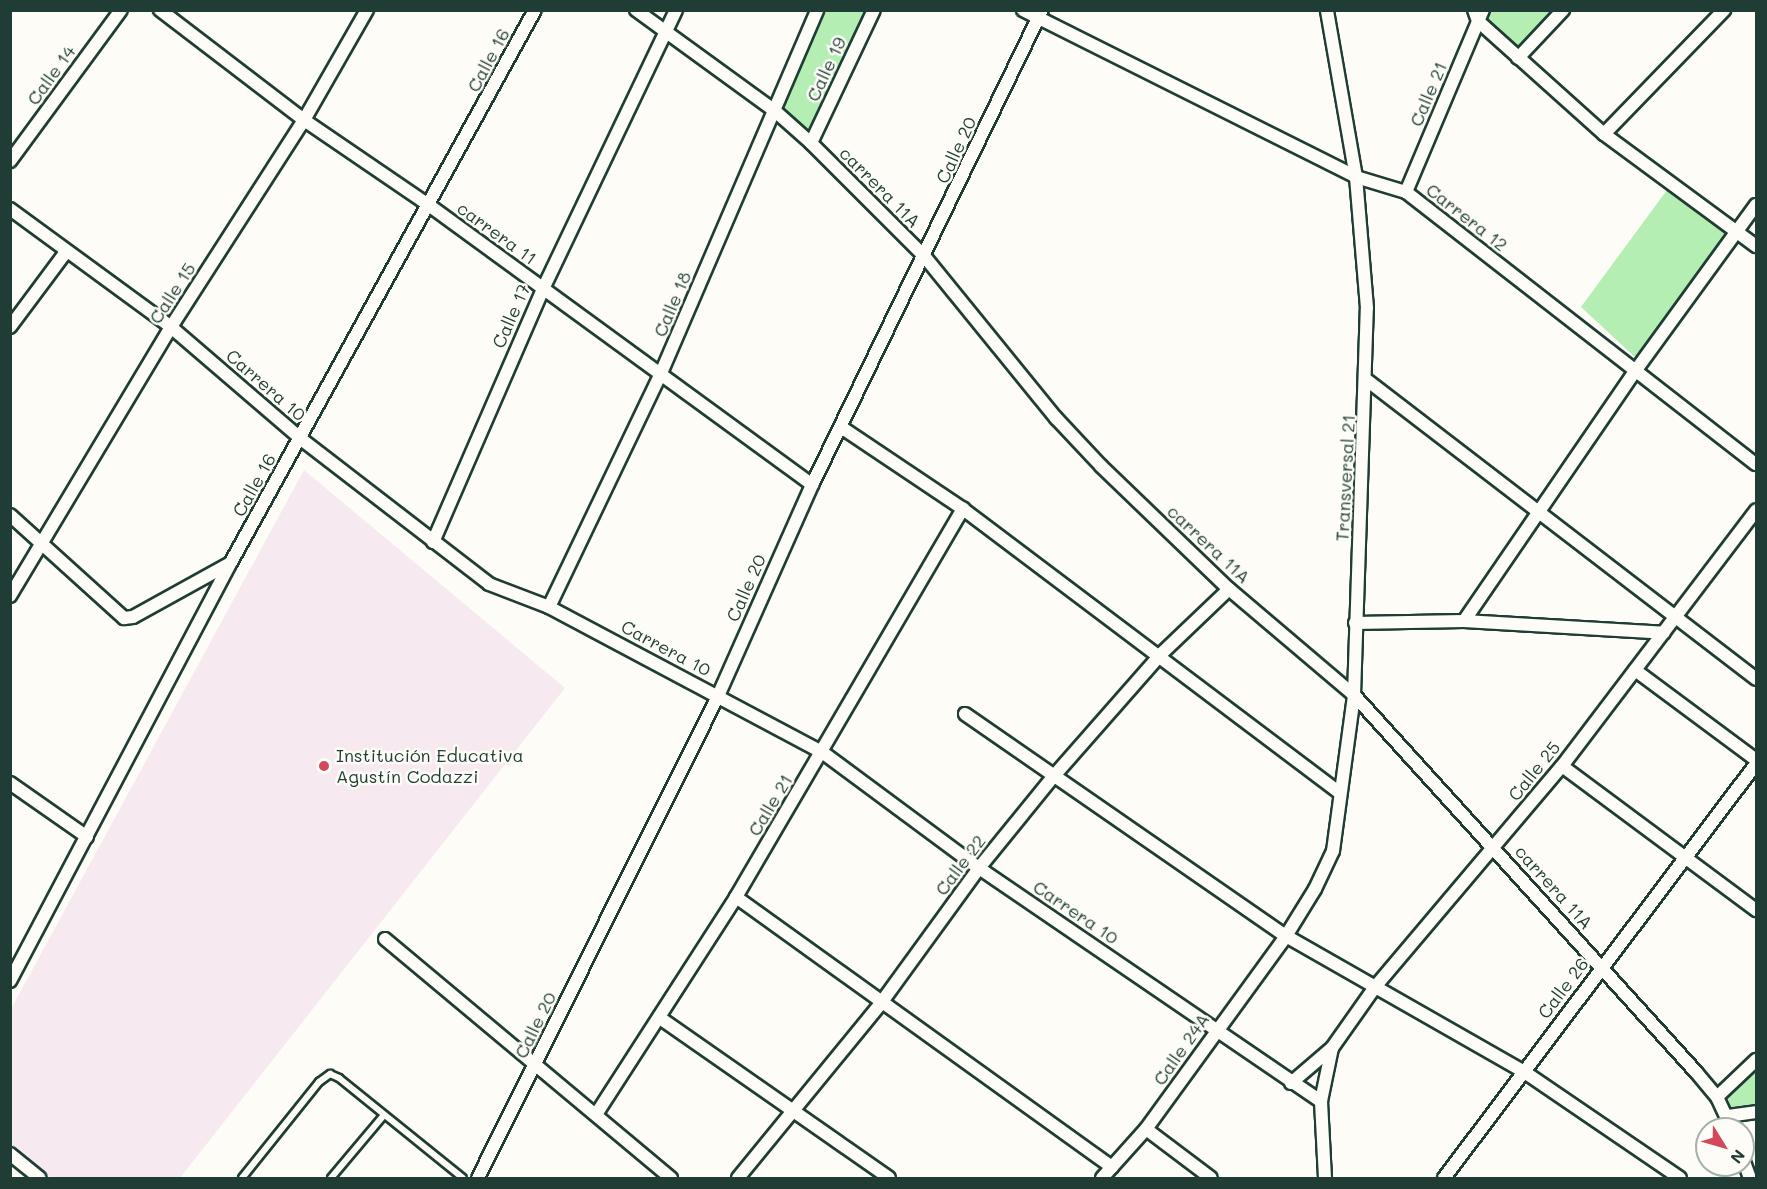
<!DOCTYPE html>
<meta charset="utf-8">
<style>
body{margin:0}
#map{position:relative;width:1767px;height:1189px;overflow:hidden;background:#fdfcf7;font-family:Mali,sans-serif}
div>[style]{position:absolute}
[style*='--x']{left:calc(var(--x)*1px);top:calc(var(--y)*1px);width:calc(var(--w)*1px);rotate:calc(var(--a)*1deg)}
.built>*{inset:0;background:#f7e9f0}
.green>*{inset:0;background:#b4eeb2}
.roads{filter:drop-shadow(2px 0 #1f3d34) drop-shadow(-2px 0 #1f3d34) drop-shadow(0 2px #1f3d34) drop-shadow(0 -2px #1f3d34)}
.lane>*{height:6px;margin:-3px;padding:0 3px;transform-origin:3px;border-radius:3px;background:#fdfcf7}
.street>*{height:12px;margin:-6px;padding:0 6px;transform-origin:6px;border-radius:6px;background:#fdfcf7}
.dots>*{width:16px;height:16px;translate:-50% -50%;box-sizing:border-box;border:3px solid #fdfcf7;border-radius:50%}
span{translate:-50% -50%;white-space:nowrap;text-align:center;line-height:1.15;-webkit-text-stroke:5px #fdfcf7;paint-order:stroke}
.street-label{font-size:18px;color:#1f3d34}
.poi-label{font-size:18px;color:#1f3d34}
.left{translate:0 -50%;text-align:left}
.frame{position:absolute;inset:0;border:12px solid #1f3d34;pointer-events:none}
.north{position:absolute;left:1695px;top:1117px;width:60px;height:60px;box-sizing:border-box;background:#fdfcf7;border:2px solid #a4b0a9;border-radius:50%;rotate:127deg;font-size:16px;font-weight:700;line-height:24px;text-align:center;color:#1f3d34}
.north::after{content:'';display:block;margin:auto;width:21px;height:27px;background:#d1495b;clip-path:polygon(50% 0,100% 100%,50% 72%,0 100%)}
</style>
<div id="map">
<div class="built">
<div style="clip-path:polygon(304px 470px,565px 688px,180px 1178px,51px 1178px,11px 1147px,11px 1009px)"></div>
</div>
<div class="green">
<div style="clip-path:polygon(822px 11px,868px 11px,809px 137px,780px 109px)"></div>
<div style="clip-path:polygon(1488px 11px,1557px 11px,1517px 54px,1483px 21px)"></div>
<div style="clip-path:polygon(1667px 190px,1729px 232px,1637px 359px,1581px 307px)"></div>
<div style="clip-path:polygon(1756px 1067px,1756px 1106px,1732px 1110px,1724px 1097px)"></div>
</div>
<div class="roads">
<div class="lane">
<div style="--x:242;--y:1178;--w:123;--a:-51.3"></div>
<div style="--x:319;--y:1082;--w:14;--a:-36"></div>
<div style="--x:330;--y:1074;--w:10;--a:24"></div>
<div style="--x:339;--y:1078;--w:159;--a:38.9"></div>
<div style="--x:331;--y:1178;--w:82;--a:-49.9"></div>
</div>
<div class="street">
<div style="--x:160;--y:10;--w:181;--a:37.4"></div>
<div style="--x:304;--y:120;--w:153;--a:34.3"></div>
<div style="--x:430;--y:206;--w:473;--a:36.1"></div>
<div style="--x:636;--y:10;--w:172;--a:36"></div>
<div style="--x:775;--y:111;--w:48;--a:41.6"></div>
<div style="--x:811;--y:143;--w:161;--a:45"></div>
<div style="--x:925;--y:257;--w:208;--a:50.9"></div>
<div style="--x:1056;--y:418;--w:66;--a:46.8"></div>
<div style="--x:1101;--y:466;--w:178;--a:43.9"></div>
<div style="--x:1229;--y:589;--w:164;--a:40.3"></div>
<div style="--x:1354;--y:695;--w:509;--a:47.79"></div>
<div style="--x:1696;--y:1072;--w:33;--a:50"></div>
<div style="--x:1717;--y:1097;--w:35;--a:65"></div>
<div style="--x:1023;--y:10;--w:373;--a:26.6"></div>
<div style="--x:1356;--y:177;--w:52;--a:16.7"></div>
<div style="--x:1406;--y:192;--w:443;--a:37.9"></div>
<div style="--x:1474;--y:10;--w:12;--a:70"></div>
<div style="--x:1478;--y:21;--w:169;--a:41.9"></div>
<div style="--x:1604;--y:134;--w:189;--a:36.4"></div>
<div style="--x:1518;--y:58;--w:66;--a:-46.8"></div>
<div style="--x:1604;--y:134;--w:173;--a:-45.9"></div>
<div style="--x:811;--y:143;--w:147;--a:-64.7"></div>
<div style="--x:10;--y:161;--w:187;--a:-53.7"></div>
<div style="--x:1406;--y:192;--w:198;--a:-67.1"></div>
<div style="--x:10;--y:209;--w:200;--a:36.2"></div>
<div style="--x:171;--y:327;--w:172;--a:40.7"></div>
<div style="--x:301;--y:439;--w:237;--a:37.6"></div>
<div style="--x:489;--y:584;--w:64;--a:21"></div>
<div style="--x:549;--y:607;--w:309;--a:28"></div>
<div style="--x:822;--y:752;--w:195;--a:36.5"></div>
<div style="--x:979;--y:868;--w:414;--a:34.3"></div>
<div style="--x:10;--y:327;--w:94;--a:-53.3"></div>
<div style="--x:1368;--y:381;--w:489;--a:37.5"></div>
<div style="--x:841;--y:427;--w:147;--a:33.9"></div>
<div style="--x:963;--y:509;--w:472;--a:37"></div>
<div style="--x:10;--y:515;--w:154;--a:42.1"></div>
<div style="--x:124;--y:618;--w:9;--a:-6"></div>
<div style="--x:133;--y:617;--w:110;--a:-28.9"></div>
<div style="--x:433;--y:542;--w:276;--a:-66.5"></div>
<div style="--x:543;--y:289;--w:309;--a:-64.5"></div>
<div style="--x:10;--y:596;--w:313;--a:-59.1"></div>
<div style="--x:171;--y:327;--w:246;--a:-57.3"></div>
<div style="--x:304;--y:120;--w:127;--a:-60.2"></div>
<div style="--x:549;--y:607;--w:259;--a:-64.4"></div>
<div style="--x:661;--y:373;--w:395;--a:-66.7"></div>
<div style="--x:1464;--y:621;--w:304;--a:-55.6"></div>
<div style="--x:1636;--y:370;--w:204;--a:-54"></div>
<div style="--x:1355;--y:623;--w:109;--a:-1.1"></div>
<div style="--x:1464;--y:621;--w:200;--a:3.4"></div>
<div style="--x:1635;--y:670;--w:151;--a:36.6"></div>
<div style="--x:965;--y:714;--w:390;--a:34.7"></div>
<div style="--x:1286;--y:936;--w:273;--a:29.7"></div>
<div style="--x:1523;--y:1071;--w:190;--a:34.3"></div>
<div style="--x:1562;--y:766;--w:242;--a:36.6"></div>
<div style="--x:10;--y:783;--w:94;--a:35"></div>
<div style="--x:736;--y:897;--w:463;--a:35.7"></div>
<div style="--x:385;--y:939;--w:373;--a:39.9"></div>
<div style="--x:10;--y:981;--w:471;--a:-62.2"></div>
<div style="--x:230;--y:564;--w:632;--a:-61.17"></div>
<div style="--x:660;--y:1018;--w:279;--a:34.9"></div>
<div style="--x:1291;--y:1083;--w:54;--a:-40.5"></div>
<div style="--x:1332;--y:1048;--w:75;--a:-54.8"></div>
<div style="--x:1375;--y:987;--w:289;--a:-49.8"></div>
<div style="--x:1562;--y:766;--w:321;--a:-52.8"></div>
<div style="--x:1717;--y:1097;--w:54;--a:-43.5"></div>
<div style="--x:597;--y:1113;--w:257;--a:-57.2"></div>
<div style="--x:736;--y:897;--w:450;--a:-59.7"></div>
<div style="--x:1728;--y:1116;--w:28;--a:-8"></div>
<div style="--x:1146;--y:1129;--w:81;--a:37"></div>
<div style="--x:10;--y:1154;--w:38;--a:39"></div>
<div style="--x:1743;--y:1159;--w:20;--a:70"></div>
<div style="--x:478;--y:1178;--w:538;--a:-63.53"></div>
<div style="--x:718;--y:696;--w:231;--a:-66"></div>
<div style="--x:812;--y:485;--w:528;--a:-64.16"></div>
<div style="--x:738;--y:1178;--w:226;--a:-50.7"></div>
<div style="--x:881;--y:1003;--w:167;--a:-54"></div>
<div style="--x:979;--y:868;--w:117;--a:-50.9"></div>
<div style="--x:1053;--y:777;--w:162;--a:-48.7"></div>
<div style="--x:1160;--y:655;--w:95;--a:-43.7"></div>
<div style="--x:1102;--y:1178;--w:66;--a:-48.1"></div>
<div style="--x:1146;--y:1129;--w:238;--a:-54"></div>
<div style="--x:1286;--y:936;--w:55;--a:-58.3"></div>
<div style="--x:1315;--y:889;--w:42;--a:-64.7"></div>
<div style="--x:1333;--y:851;--w:157;--a:-82.3"></div>
<div style="--x:1354;--y:695;--w:387;--a:-88.1"></div>
<div style="--x:1367;--y:308;--w:131;--a:-94.8"></div>
<div style="--x:1356;--y:177;--w:169;--a:-99.9"></div>
<div style="--x:1325;--y:1178;--w:77;--a:-93"></div>
<div style="--x:1321;--y:1101;--w:54;--a:-78.3"></div>
<div style="--x:1444;--y:1178;--w:518;--a:-53"></div>
</div>
</div>
<div class="dots">
<div style="left:324px;top:766px;background:#d1495b"></div>
</div>
<div class="street-label">
<span style="left:488px;top:60px;rotate:-62deg">Calle 16</span>
<span style="left:826px;top:69px;rotate:-65deg">Calle 19</span>
<span style="left:51px;top:75px;rotate:-54deg">Calle 14</span>
<span style="left:1428px;top:94px;rotate:-67deg">Calle 21</span>
<span style="left:956px;top:150px;rotate:-65deg">Calle 20</span>
<span style="left:880px;top:187px;rotate:45deg">carrera 11A</span>
<span style="left:1467px;top:217px;rotate:38deg">Carrera 12</span>
<span style="left:497px;top:233px;rotate:36deg">carrera 11</span>
<span style="left:172px;top:293px;rotate:-57deg">Calle 15</span>
<span style="left:672px;top:304px;rotate:-67deg">Calle 18</span>
<span style="left:511px;top:316px;rotate:-66deg">Calle 17</span>
<span style="left:266px;top:385px;rotate:41deg">Carrera 10</span>
<span style="left:1345px;top:478px;rotate:-87deg">Transversal 21</span>
<span style="left:254px;top:485px;rotate:-61deg">Calle 16</span>
<span style="left:1209px;top:544px;rotate:43deg">carrera 11A</span>
<span style="left:746px;top:588px;rotate:-66deg">Calle 20</span>
<span style="left:666px;top:648px;rotate:28deg">Carrera 10</span>
<span style="left:1534px;top:771px;rotate:-51deg">Calle 25</span>
<span style="left:770px;top:805px;rotate:-59deg">Calle 21</span>
<span style="left:960px;top:865px;rotate:-53deg">Calle 22</span>
<span style="left:1554px;top:887px;rotate:48deg">carrera 11A</span>
<span style="left:1076px;top:912px;rotate:34deg">Carrera 10</span>
<span style="left:1563px;top:988px;rotate:-53deg">Calle 26</span>
<span style="left:535px;top:1025px;rotate:-64deg">Calle 20</span>
<span style="left:1181px;top:1049px;rotate:-55deg">Calle 24A</span>
</div>
<div class="poi-label">
<span class="left" style="left:336px;top:766px">Institución Educativa<br>Agustín Codazzi</span>
</div>
<div class="frame"></div>
<div class="north">N</div>
</div>
